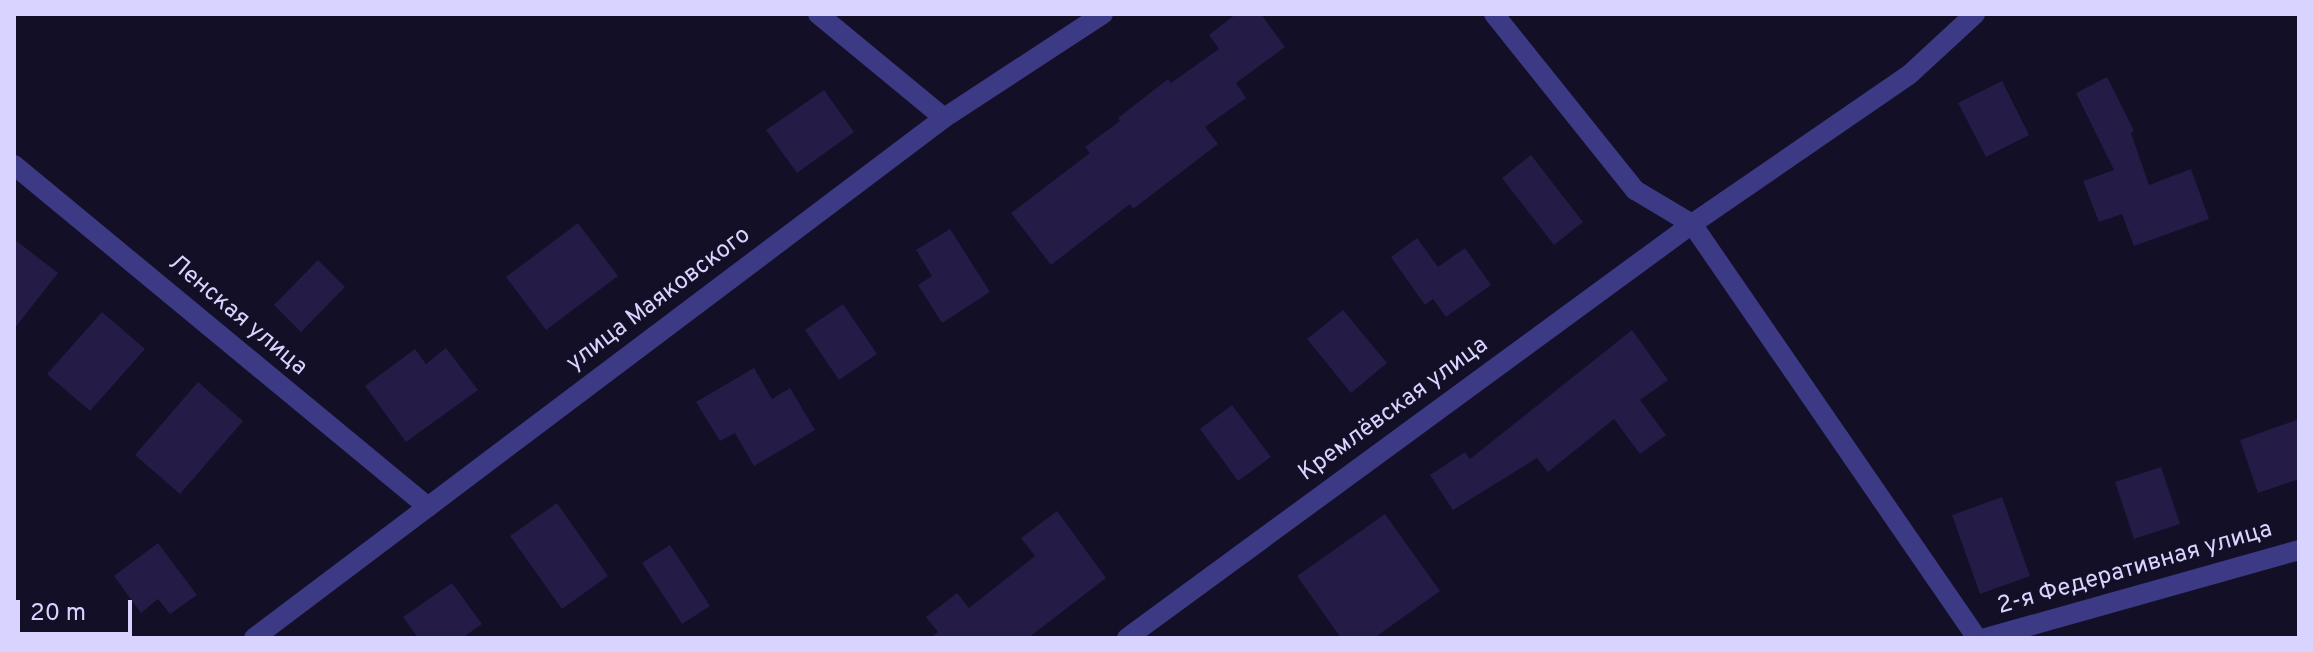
<!DOCTYPE html>
<meta charset="utf-8">
<style>
body{margin:0}
#map{position:relative;width:2313px;height:652px;overflow:hidden;background:#130f26;font-family:Overpass,sans-serif}
div>[style]{position:absolute}
[style*='--x']{left:calc(var(--x)*1px);top:calc(var(--y)*1px);width:calc(var(--w)*1px);rotate:calc(var(--a)*1deg)}
.building>*{inset:0;background:#241b47}
.minor>*{height:20px;margin:-10px;padding:0 10px;transform-origin:10px;border-radius:10px;background:#3d3a85}
span{translate:-50% -50%;white-space:nowrap;text-align:center;line-height:1.15;-webkit-text-stroke:6px #130f26;paint-order:stroke}
.street-label{font-size:24px;color:#d9d4ff}
.frame{position:absolute;inset:0;border:16px solid #d9d4ff;pointer-events:none}
.scale{position:absolute;left:16px;top:600px;width:116px;height:36px;box-sizing:border-box;border:4px solid #d9d4ff;border-top:0;padding-left:10px;font-size:24px;line-height:28px;white-space:nowrap;color:#d9d4ff;-webkit-text-stroke:6px #130f26;paint-order:stroke}
</style>
<div id="map">
<div class="building">
<div style="clip-path:polygon(1236px 14px,1261px 14px,1285px 47px,1236px 83px,1246px 98px,1205px 127px,1218px 144px,1133px 209px,1130px 204px,1051px 265px,1011px 213px,1090px 153px,1085px 147px,1120px 121px,1118px 118px,1168px 79px,1171px 83px,1219px 49px,1209px 35px)"></div>
<div style="clip-path:polygon(2107px 77px,2134px 131px,2131px 133px,2149px 185px,2191px 169px,2209px 219px,2134px 246px,2122px 214px,2099px 222px,2083px 181px,2114px 170px,2076px 93px)"></div>
<div style="clip-path:polygon(2002px 81px,2029px 135px,1986px 157px,1958px 103px)"></div>
<div style="clip-path:polygon(824px 90px,854px 132px,797px 173px,766px 130px)"></div>
<div style="clip-path:polygon(1531px 155px,1583px 222px,1554px 245px,1502px 178px)"></div>
<div style="clip-path:polygon(578px 223px,618px 276px,546px 330px,506px 277px)"></div>
<div style="clip-path:polygon(950px 229px,990px 292px,942px 323px,918px 285px,932px 276px,916px 250px)"></div>
<div style="clip-path:polygon(1417px 238px,1438px 267px,1465px 248px,1491px 285px,1446px 317px,1433px 299px,1425px 305px,1391px 257px)"></div>
<div style="clip-path:polygon(14px 239px,58px 273px,14px 329px)"></div>
<div style="clip-path:polygon(318px 260px,345px 287px,301px 332px,274px 305px)"></div>
<div style="clip-path:polygon(843px 304px,877px 354px,839px 380px,805px 330px)"></div>
<div style="clip-path:polygon(1343px 310px,1387px 363px,1351px 393px,1307px 339px)"></div>
<div style="clip-path:polygon(102px 312px,145px 349px,90px 411px,47px 374px)"></div>
<div style="clip-path:polygon(1632px 330px,1668px 380px,1640px 400px,1666px 435px,1640px 454px,1614px 419px,1548px 472px,1537px 458px,1453px 510px,1430px 475px,1465px 452px,1470px 459px)"></div>
<div style="clip-path:polygon(446px 348px,478px 390px,406px 442px,365px 386px,415px 349px,426px 364px)"></div>
<div style="clip-path:polygon(754px 368px,772px 399px,790px 388px,815px 430px,754px 466px,735px 433px,720px 441px,696px 402px)"></div>
<div style="clip-path:polygon(198px 382px,243px 421px,180px 494px,135px 455px)"></div>
<div style="clip-path:polygon(1232px 405px,1271px 457px,1238px 481px,1200px 429px)"></div>
<div style="clip-path:polygon(2299px 419px,2299px 479px,2258px 493px,2240px 440px)"></div>
<div style="clip-path:polygon(2161px 467px,2180px 524px,2134px 539px,2115px 482px)"></div>
<div style="clip-path:polygon(2002px 497px,2030px 576px,1980px 594px,1952px 515px)"></div>
<div style="clip-path:polygon(557px 503px,608px 576px,562px 609px,510px 536px)"></div>
<div style="clip-path:polygon(1057px 511px,1106px 578px,1028px 638px,930px 638px,938px 632px,926px 617px,957px 593px,969px 608px,1035px 556px,1021px 538px)"></div>
<div style="clip-path:polygon(1385px 514px,1440px 591px,1374px 638px,1341px 638px,1297px 576px)"></div>
<div style="clip-path:polygon(158px 543px,197px 595px,170px 614px,158px 599px,141px 613px,114px 576px)"></div>
<div style="clip-path:polygon(670px 545px,710px 606px,682px 624px,642px 563px)"></div>
<div style="clip-path:polygon(452px 583px,482px 624px,462px 638px,418px 638px,403px 617px)"></div>
</div>
<div class="minor">
<div style="--x:818;--y:14;--w:163;--a:39.5"></div>
<div style="--x:1494;--y:14;--w:226;--a:51.3"></div>
<div style="--x:1635;--y:190;--w:66;--a:30.8"></div>
<div style="--x:1692;--y:224;--w:503;--a:55.46"></div>
<div style="--x:14;--y:165;--w:537;--a:39.56"></div>
<div style="--x:254;--y:638;--w:864;--a:-37"></div>
<div style="--x:944;--y:118;--w:190;--a:-33.2"></div>
<div style="--x:1127;--y:638;--w:700;--a:-36.23"></div>
<div style="--x:1692;--y:224;--w:263;--a:-34.5"></div>
<div style="--x:1909;--y:75;--w:90;--a:-42.7"></div>
<div style="--x:1986;--y:638;--w:325;--a:-15.7"></div>
</div>
<div class="street-label">
<span style="left:659px;top:300px;rotate:-37deg">улица Маяковского</span>
<span style="left:237px;top:316px;rotate:40deg">Ленская улица</span>
<span style="left:1394px;top:410px;rotate:-36deg">Кремлёвская улица</span>
<span style="left:2135px;top:569px;rotate:-16deg">2-я Федеративная улица</span>
</div>
<div class="frame"></div>
<div class="scale">20 m</div>
</div>
